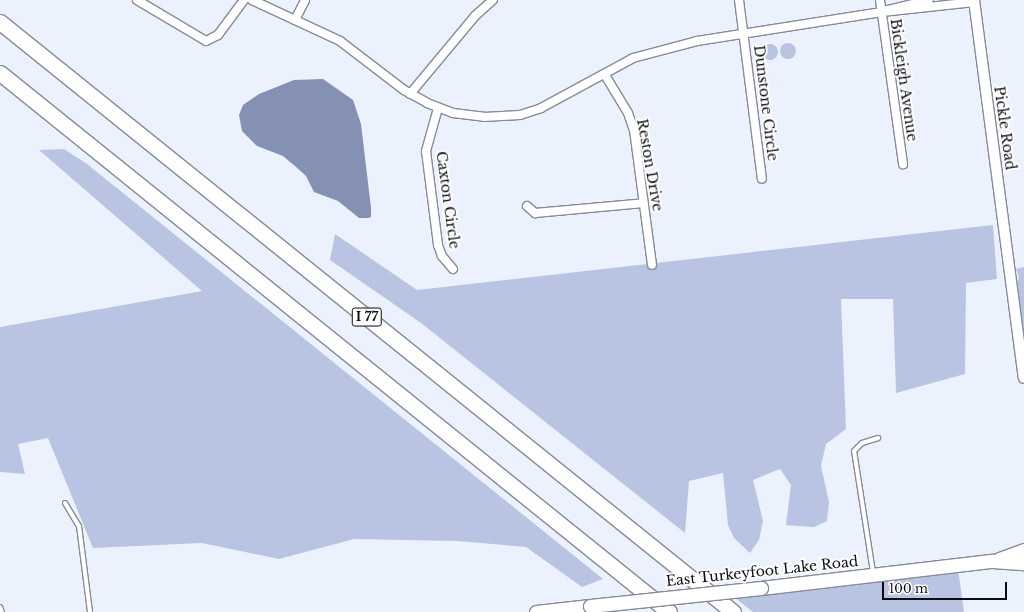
<!DOCTYPE html>
<style>
body{margin:0}
#map{position:relative;width:1024px;height:612px;overflow:hidden;background:#ecf1fe;font-family:"Libre Baskerville",serif}
div>[style]{position:absolute}
[style*='--x']{left:calc(var(--x)*1px);top:calc(var(--y)*1px);width:calc(var(--w)*1px);rotate:calc(var(--a)*1deg)}
.green>*{inset:0;background:#b9c4e2}
.round{border-radius:50%}
.water>*{inset:0;background:#8591b2}
.roads{filter:drop-shadow(1px 0 #868b97) drop-shadow(-1px 0 #868b97) drop-shadow(0 1px #868b97) drop-shadow(0 -1px #868b97)}
.service>*{height:4px;margin:-2px;padding:0 2px;transform-origin:2px;border-radius:2px;background:#fff}
.minor>*{height:8px;margin:-4px;padding:0 4px;transform-origin:4px;border-radius:4px;background:#fff}
.tertiary>*{height:10px;margin:-5px;padding:0 5px;transform-origin:5px;border-radius:5px;background:#fff}
.primary>*{height:13px;margin:-6.5px;padding:0 6.5px;transform-origin:6.5px;border-radius:6.5px;background:#fff}
.motorway>*{height:15px;margin:-7.5px;padding:0 7.5px;transform-origin:7.5px;border-radius:7.5px;background:#fff}
.bridges{filter:drop-shadow(1px 0 #868b97) drop-shadow(-1px 0 #868b97) drop-shadow(0 1px #868b97) drop-shadow(0 -1px #868b97)}
.primary-bridge>*{height:13px;margin:-6.5px;padding:0 6.5px;transform-origin:6.5px;border-radius:6.5px;background:#fff}
span{translate:-50% -50%;white-space:nowrap;text-align:center;line-height:1.15;-webkit-text-stroke:4px #fefefe;paint-order:stroke}
.shield-label span{padding:1px 3px;background:#fefefe;border:1px solid;border-radius:3px;-webkit-text-stroke-width:0}
.shield-label{font-size:13px;color:#0c0d11;font-weight:700}
.street-label{font-size:14px;color:#0c0d11}
.scale{position:absolute;left:882px;top:582px;width:125px;height:18px;box-sizing:border-box;border:2px solid #0c0d11;border-top:0;padding-left:5px;font-size:12px;line-height:14px;white-space:nowrap;color:#0c0d11;-webkit-text-stroke:3px #fefefe;paint-order:stroke}
</style>
<div id="map">
<div class="green">
<div class="round" style="left:780px;top:43px;width:16px;height:16px"></div>
<div class="round" style="left:762px;top:44px;width:16px;height:16px"></div>
<div style="clip-path:polygon(64px 149px,87px 164px,603px 579px,582px 587px,526px 547px,457px 541px,354px 539px,279px 559px,202px 543px,93px 548px,48px 438px,18px 444px,25px 474px,0 472px,0 327px,202px 291px,39px 150px)"></div>
<div style="clip-path:polygon(993px 225px,997px 279px,966px 283px,965px 374px,896px 393px,893px 299px,841px 299px,846px 429px,826px 444px,821px 466px,829px 502px,827px 521px,814px 527px,786px 525px,791px 485px,780px 469px,753px 480px,763px 521px,759px 540px,750px 553px,734px 538px,728px 525px,723px 473px,689px 481px,685px 533px,421px 323px,330px 260px,335px 234px,417px 290px)"></div>
<div style="clip-path:polygon(1024px 267px,1024px 345px,1016px 285px,1019px 277px,1016px 269px)"></div>
<div style="clip-path:polygon(958px 569px,964px 612px,753px 612px,734px 597px)"></div>
</div>
<div class="water">
<div style="clip-path:polygon(323px 79px,353px 100px,361px 124px,371px 208px,371px 217px,368px 218px,359px 218px,338px 201px,314px 192px,306px 176px,295px 166px,283px 156px,257px 146px,242px 131px,239px 115px,243px 105px,259px 94px,294px 80px)"></div>
</div>
<div class="roads">
<div class="service">
<div style="--x:65;--y:503;--w:27;--a:59"></div>
<div style="--x:79;--y:526;--w:87;--a:82.7"></div>
<div style="--x:873;--y:572;--w:122;--a:-98.9"></div>
<div style="--x:854;--y:451;--w:11;--a:-45"></div>
<div style="--x:862;--y:443;--w:17;--a:-17"></div>
<div style="--x:0;--y:607;--w:5;--a:68"></div>
</div>
<div class="minor">
<div style="--x:137;--y:0;--w:80;--a:30.7"></div>
<div style="--x:206;--y:41;--w:13;--a:-27"></div>
<div style="--x:218;--y:35;--w:44;--a:-53.4"></div>
<div style="--x:252;--y:0;--w:97;--a:25"></div>
<div style="--x:340;--y:41;--w:81;--a:37.4"></div>
<div style="--x:404;--y:90;--w:26;--a:29"></div>
<div style="--x:427;--y:103;--w:28;--a:21"></div>
<div style="--x:453;--y:113;--w:31;--a:7"></div>
<div style="--x:484;--y:117;--w:36;--a:-3"></div>
<div style="--x:520;--y:115;--w:22;--a:-18"></div>
<div style="--x:541;--y:108;--w:105;--a:-28.5"></div>
<div style="--x:633;--y:58;--w:66;--a:-14.9"></div>
<div style="--x:697;--y:41;--w:187;--a:-8.9"></div>
<div style="--x:882;--y:12;--w:93;--a:-6.2"></div>
<div style="--x:739;--y:0;--w:180;--a:82.7"></div>
<div style="--x:880;--y:0;--w:166;--a:82"></div>
<div style="--x:884;--y:11;--w:46;--a:-13.7"></div>
<div style="--x:295;--y:20;--w:22;--a:-63"></div>
<div style="--x:605;--y:75;--w:44;--a:58.8"></div>
<div style="--x:628;--y:113;--w:18;--a:71"></div>
<div style="--x:634;--y:130;--w:136;--a:82.4"></div>
<div style="--x:410;--y:94;--w:102;--a:-50.2"></div>
<div style="--x:475;--y:16;--w:24;--a:-42"></div>
<div style="--x:438;--y:108;--w:45;--a:105.6"></div>
<div style="--x:426;--y:151;--w:95;--a:82.7"></div>
<div style="--x:438;--y:245;--w:12;--a:70"></div>
<div style="--x:442;--y:256;--w:17;--a:50"></div>
<div style="--x:527;--y:206;--w:11;--a:41"></div>
<div style="--x:535;--y:213;--w:109;--a:-5.2"></div>
</div>
<div class="tertiary">
<div style="--x:974;--y:0;--w:381;--a:82.5"></div>
</div>
<div class="primary">
<div style="--x:999;--y:559;--w:27;--a:-20"></div>
<div style="--x:761;--y:588;--w:233;--a:-6.7"></div>
<div style="--x:992;--y:561;--w:32;--a:4"></div>
<div style="--x:536;--y:612;--w:54;--a:-6.3"></div>
</div>
<div class="motorway">
<div style="--x:0;--y:22;--w:941;--a:38.83"></div>
<div style="--x:0;--y:73;--w:859;--a:38.86"></div>
</div>
</div>
<div class="bridges">
<div class="primary-bridge">
<div style="--x:590;--y:606;--w:172;--a:-6"></div>
</div>
</div>
<div class="shield-label">
<span style="left:367px;top:317px">I 77</span>
</div>
<div class="street-label">
<span style="left:904px;top:80px;rotate:82deg">Bickleigh Avenue</span>
<span style="left:766px;top:103px;rotate:83deg">Dunstone Circle</span>
<span style="left:1005px;top:128px;rotate:82deg">Pickle Road</span>
<span style="left:650px;top:165px;rotate:80deg">Reston Drive</span>
<span style="left:448px;top:200px;rotate:82deg">Caxton Circle</span>
<span style="left:762px;top:571px;rotate:-6deg">East Turkeyfoot Lake Road</span>
</div>
<div class="scale">100 m</div>
</div>
